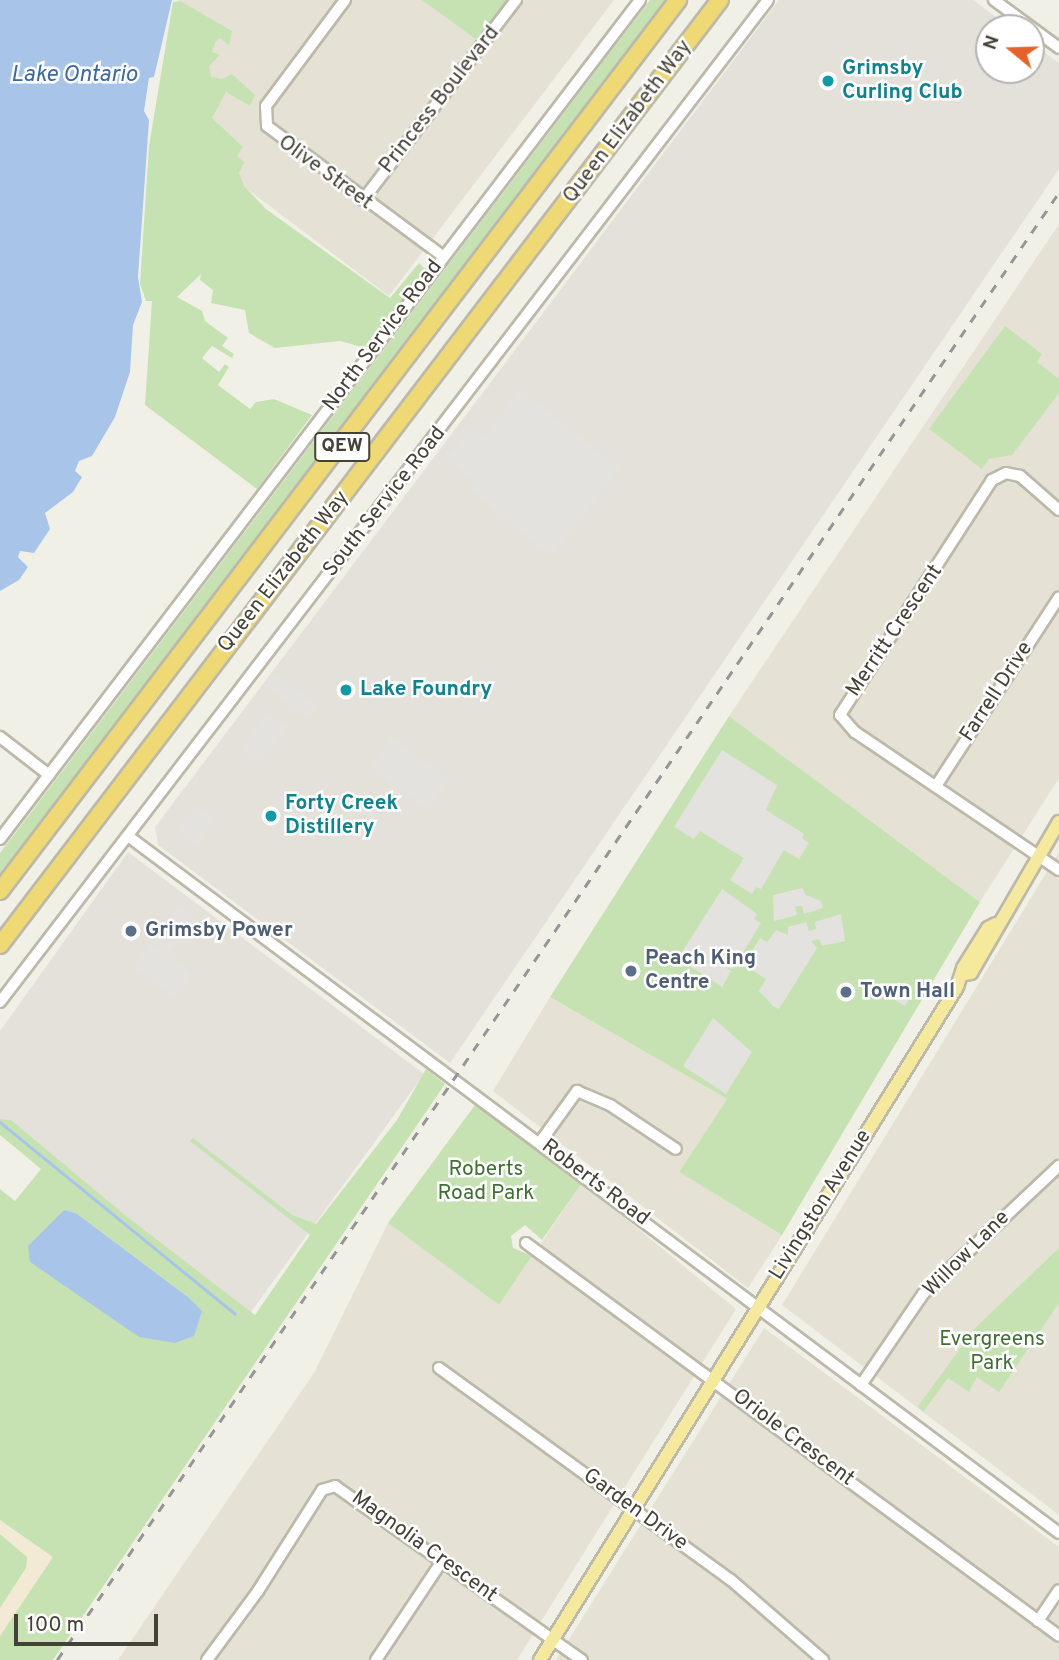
<!DOCTYPE html>
<style>
body{margin:0}
#map{position:relative;width:1059px;height:1660px;overflow:hidden;background:#f1f0e7;font-family:Overpass,sans-serif}
div>[style]{position:absolute}
[style*='--x']{left:calc(var(--x)*1px);top:calc(var(--y)*1px);width:calc(var(--w)*1px);rotate:calc(var(--a)*1deg)}
.residential>*{inset:0;background:#e5e2d5}
.commercial>*{inset:0;background:#f2ead4}
.industrial>*{inset:0;background:#e4e1db}
.green>*{inset:0;background:#c6e2b3}
.parking>*{inset:0;background:#e3e2de}
.water>*{inset:0;background:#a8c5e9}
.stream>*{height:2.5px;margin:-1.25px;padding:0 1.25px;transform-origin:1.25px;border-radius:1.25px;background:#a8c5e9}
.roads{filter:drop-shadow(2px 0 #bcb9aa) drop-shadow(-2px 0 #bcb9aa) drop-shadow(0 2px #bcb9aa) drop-shadow(0 -2px #bcb9aa)}
.minor>*{height:10px;margin:-5px;padding:0 5px;transform-origin:5px;border-radius:5px;background:#fff}
.major>*{height:12px;margin:-6px;padding:0 6px;transform-origin:6px;border-radius:6px;background:#f4e99d}
.highway>*{height:16px;margin:-8px;padding:0 8px;transform-origin:8px;border-radius:8px;background:#efd974}
.rail>*{height:2.5px;margin-top:-1.25px;transform-origin:0;background:repeating-linear-gradient(90deg,#959595 0 9px,transparent 0 18px)}
.dots>*{width:19px;height:19px;translate:-50% -50%;box-sizing:border-box;border:4px solid #fff;border-radius:50%}
span{translate:-50% -50%;white-space:nowrap;text-align:center;line-height:1.15;-webkit-text-stroke:5px #fff;paint-order:stroke}
.shield-label span{padding:2px 5px;background:#fff;border:2px solid;border-radius:5px;-webkit-text-stroke-width:0}
.shield-label{font-size:19px;color:#444136;font-weight:700}
.culture-label{font-size:21px;color:#0d838f;font-weight:700}
.left{translate:0 -50%;text-align:left}
.street-label{font-size:21px;color:#444136}
.service-label{font-size:21px;color:#4e5e75;font-weight:700}
.park-label{font-size:21px;color:#3e7030}
.water-label{font-size:23px;color:#3a67a5;font-style:italic}
.north{position:absolute;left:975px;top:14px;width:70px;height:70px;box-sizing:border-box;background:#fff;border:2px solid #b4b3af;border-radius:50%;rotate:289deg;font-size:19px;font-weight:700;line-height:28px;text-align:center;color:#444136}
.north::after{content:'';display:block;margin:auto;width:24px;height:32px;background:#e5632b;clip-path:polygon(50% 0,100% 100%,50% 72%,0 100%)}
.scale{position:absolute;left:14px;top:1614px;width:144px;height:32px;box-sizing:border-box;border:4px solid #444136;border-top:0;padding-left:9px;font-size:21px;line-height:24px;white-space:nowrap;color:#444136;-webkit-text-stroke:5px #fff;paint-order:stroke}
</style>
<div id="map">
<div class="residential">
<div style="clip-path:polygon(179px 0,614px 0,389px 296px,158px 122px)"></div>
<div style="clip-path:polygon(1059px 224px,1059px 778px,980px 902px,729px 716px)"></div>
<div style="clip-path:polygon(1059px 852px,1059px 1515px,782px 1305px)"></div>
<div style="clip-path:polygon(550px 997px,727px 1099px,679px 1172px,782px 1235px,748px 1288px,493px 1091px)"></div>
<div style="clip-path:polygon(582px 1183px,736px 1309px,517px 1660px,118px 1660px,314px 1373px,388px 1223px,499px 1305px)"></div>
<div style="clip-path:polygon(764px 1328px,1059px 1547px,1059px 1660px,556px 1660px)"></div>
</div>
<div class="commercial">
<div style="clip-path:polygon(0 1511px,63px 1553px,0 1644px)"></div>
</div>
<div class="industrial">
<div style="clip-path:polygon(779px 0,973px 0,1011px 28px,989px 28px,989px 70px,1031px 70px,1031px 43px,1059px 63px,1059px 169px,450px 1063px,158px 845px,155px 827px)"></div>
<div style="clip-path:polygon(128px 852px,424px 1074px,240px 1327px,0 1124px,0 1031px)"></div>
</div>
<div class="green">
<div style="clip-path:polygon(422px 0,508px 0,477px 40px)"></div>
<div style="clip-path:polygon(650px 0,668px 0,0 874px,0 853px)"></div>
<div style="clip-path:polygon(180px 1px,232px 31px,229px 45px,220px 38px,216px 41px,212px 52px,220px 55px,209px 66px,211px 77px,222px 79px,232px 74px,255px 95px,250px 106px,226px 92px,212px 118px,243px 147px,237px 156px,244px 162px,239px 173px,244px 186px,266px 209px,390px 298px,419px 263px,425px 269px,365px 348px,340px 341px,275px 348px,249px 333px,245px 310px,211px 303px,213px 290px,200px 280px,201px 274px,177px 297px,202px 311px,205px 321px,228px 338px,222px 346px,234px 354px,232px 358px,212px 346px,202px 358px,219px 372px,225px 364px,229px 367px,218px 385px,250px 409px,256px 402px,274px 399px,312px 415px,257px 489px,145px 405px,152px 301px,146px 301px,140px 284px,149px 146px,173px 2px)"></div>
<div style="clip-path:polygon(1005px 326px,1042px 354px,1037px 362px,1059px 379px,1059px 393px,1012px 455px,989px 459px,982px 469px,929px 429px)"></div>
<div style="clip-path:polygon(729px 716px,980px 902px,782px 1235px,679px 1172px,727px 1099px,550px 997px)"></div>
<div style="clip-path:polygon(evenodd,426px 1069px,445px 1084px,53px 1660px,0 1660px,0 1636px,53px 1557px,0 1520px,0 1189px,15px 1201px,41px 1169px,0 1135px,0 1119px,11px 1120px,126px 1216px,255px 1315px,310px 1235px,190px 1141px,193px 1138px,292px 1215px,316px 1224px,397px 1120px,426px 1069px,64px 1210px,76px 1213px,188px 1297px,59px 1280px,30px 1262px,64px 1210px)"></div>
<div style="clip-path:polygon(475px 1105px,582px 1183px,542px 1240px,525px 1225px,511px 1236px,513px 1248px,532px 1256px,499px 1305px,388px 1223px)"></div>
<div style="clip-path:polygon(1059px 1248px,1059px 1303px,999px 1392px,977px 1377px,969px 1392px,948px 1378px,923px 1412px,918px 1406px,976px 1327px)"></div>
<div style="clip-path:polygon(0 1534px,27px 1557px,26px 1568px,0 1608px)"></div>
</div>
<div class="parking">
<div style="clip-path:polygon(520px 390px,620px 469px,551px 555px,468px 488px,474px 480px,447px 459px,471px 428px,483px 437px)"></div>
<div style="clip-path:polygon(273px 674px,318px 706px,309px 718px,264px 685px)"></div>
<div style="clip-path:polygon(268px 713px,287px 727px,259px 764px,240px 749px)"></div>
<div style="clip-path:polygon(391px 738px,449px 779px,427px 809px,370px 768px)"></div>
<div style="clip-path:polygon(722px 750px,777px 785px,766px 810px,804px 834px,802px 838px,809px 843px,799px 859px,784px 850px,761px 889px,756px 887px,752px 894px,730px 880px,744px 858px,700px 831px,694px 839px,674px 827px)"></div>
<div style="clip-path:polygon(198px 805px,216px 820px,194px 845px,177px 830px)"></div>
<div style="clip-path:polygon(802px 888px,806px 895px,821px 901px,823px 908px,804px 914px,802px 906px,795px 906px,797px 915px,774px 921px,773px 895px)"></div>
<div style="clip-path:polygon(722px 889px,757px 914px,754px 919px,761px 923px,733px 969px,725px 967px,731px 971px,722px 987px,685px 963px,689px 957px,682px 952px)"></div>
<div style="clip-path:polygon(178px 905px,195px 918px,170px 951px,153px 939px)"></div>
<div style="clip-path:polygon(841px 914px,845px 941px,822px 946px,819px 939px,811px 941px,817px 948px,814px 953px,779px 1009px,773px 1006px,759px 991px,766px 979px,744px 965px,760px 938px,767px 942px,776px 930px,788px 935px,788px 927px,806px 922px,809px 931px,816px 929px,815px 922px)"></div>
<div style="clip-path:polygon(150px 942px,193px 974px,176px 998px,133px 966px)"></div>
<div style="clip-path:polygon(885px 984px,910px 998px,905px 1006px,881px 991px)"></div>
<div style="clip-path:polygon(713px 1018px,752px 1052px,726px 1094px,683px 1066px)"></div>
</div>
<div class="water">
<div style="clip-path:polygon(0 0,172px 0,154px 77px,149px 78px,144px 111px,149px 120px,138px 277px,142px 302px,133px 325px,130px 372px,115px 417px,92px 456px,79px 461px,75px 471px,82px 477px,73px 492px,45px 513px,50px 529px,34px 553px,20px 551px,18px 557px,28px 567px,19px 580px,0 591px)"></div>
<div style="clip-path:polygon(64px 1210px,76px 1213px,188px 1297px,202px 1311px,194px 1336px,175px 1343px,139px 1337px,30px 1262px,28px 1246px)"></div>
</div>
<div class="stream">
<div style="--x:0;--y:1122;--w:303;--a:39.2"></div>
</div>
<div class="roads">
<div class="minor">
<div style="--x:345;--y:0;--w:132;--a:126.7"></div>
<div style="--x:266;--y:106;--w:20;--a:87"></div>
<div style="--x:267;--y:126;--w:219;--a:36.5"></div>
<div style="--x:994;--y:0;--w:81;--a:36.4"></div>
<div style="--x:363;--y:200;--w:252;--a:-52.6"></div>
<div style="--x:1059;--y:510;--w:52;--a:-138.9"></div>
<div style="--x:1020;--y:476;--w:14;--a:-168"></div>
<div style="--x:1006;--y:473;--w:16;--a:153"></div>
<div style="--x:992;--y:480;--w:280;--a:122.9"></div>
<div style="--x:840;--y:715;--w:23;--a:49"></div>
<div style="--x:855;--y:732;--w:246;--a:34.1"></div>
<div style="--x:0;--y:737;--w:62;--a:37.8"></div>
<div style="--x:936;--y:786;--w:225;--a:-56.9"></div>
<div style="--x:128;--y:836;--w:1163;--a:36.82"></div>
<div style="--x:0;--y:839;--w:1055;--a:-52.66"></div>
<div style="--x:0;--y:1002;--w:1262;--a:-52.53"></div>
<div style="--x:541;--y:1141;--w:62;--a:-54.2"></div>
<div style="--x:577;--y:1091;--w:36;--a:23"></div>
<div style="--x:610;--y:1105;--w:79;--a:33.7"></div>
<div style="--x:526;--y:1243;--w:662;--a:36.4"></div>
<div style="--x:439;--y:1368;--w:361;--a:36"></div>
<div style="--x:731;--y:1580;--w:122;--a:41"></div>
<div style="--x:861;--y:1385;--w:110;--a:-55.7"></div>
<div style="--x:923;--y:1294;--w:187;--a:-43.3"></div>
<div style="--x:1038;--y:1621;--w:37;--a:-56"></div>
<div style="--x:207;--y:1660;--w:86;--a:-53.5"></div>
<div style="--x:258;--y:1591;--w:120;--a:-57.6"></div>
<div style="--x:322;--y:1490;--w:14;--a:-17"></div>
<div style="--x:335;--y:1486;--w:302;--a:35.2"></div>
<div style="--x:376;--y:1660;--w:119;--a:-56.3"></div>
</div>
<div class="major">
<div style="--x:965;--y:974;--w:6;--a:-9"></div>
<div style="--x:971;--y:973;--w:175;--a:-59.8"></div>
<div style="--x:540;--y:1660;--w:792;--a:-58.22"></div>
<div style="--x:957;--y:987;--w:20;--a:-72"></div>
<div style="--x:963;--y:968;--w:47;--a:-58"></div>
<div style="--x:988;--y:928;--w:9;--a:-27"></div>
</div>
<div class="highway">
<div style="--x:0;--y:891;--w:1120;--a:-52.73"></div>
<div style="--x:0;--y:945;--w:1188;--a:-52.7"></div>
</div>
</div>
<div class="rail">
<div style="--x:57;--y:1660;--w:1777;--a:-55.68"></div>
</div>
<div class="dots">
<div style="left:828px;top:81px;background:#0f9aa8"></div>
<div style="left:346px;top:690px;background:#0f9aa8"></div>
<div style="left:271px;top:816px;background:#0f9aa8"></div>
<div style="left:131px;top:931px;background:#5c6f8a"></div>
<div style="left:631px;top:971px;background:#5c6f8a"></div>
<div style="left:846px;top:992px;background:#5c6f8a"></div>
</div>
<div class="shield-label">
<span style="left:342px;top:447px">QEW</span>
</div>
<div class="culture-label">
<span class="left" style="left:842px;top:81px">Grimsby<br>Curling Club</span>
<span class="left" style="left:360px;top:690px">Lake Foundry</span>
<span class="left" style="left:285px;top:816px">Forty Creek<br>Distillery</span>
</div>
<div class="street-label">
<span style="left:440px;top:100px;rotate:-52deg">Princess Boulevard</span>
<span style="left:628px;top:122px;rotate:-53deg">Queen Elizabeth Way</span>
<span style="left:325px;top:173px;rotate:36deg">Olive Street</span>
<span style="left:383px;top:336px;rotate:-53deg">North Service Road</span>
<span style="left:385px;top:502px;rotate:-52deg">South Service Road</span>
<span style="left:284px;top:572px;rotate:-52deg">Queen Elizabeth Way</span>
<span style="left:895px;top:631px;rotate:-56deg">Merritt Crescent</span>
<span style="left:997px;top:692px;rotate:-57deg">Farrell Drive</span>
<span style="left:595px;top:1183px;rotate:37deg">Roberts Road</span>
<span style="left:821px;top:1205px;rotate:-58deg">Livingston Avenue</span>
<span style="left:967px;top:1254px;rotate:-45deg">Willow Lane</span>
<span style="left:793px;top:1438px;rotate:37deg">Oriole Crescent</span>
<span style="left:635px;top:1510px;rotate:36deg">Garden Drive</span>
<span style="left:424px;top:1547px;rotate:36deg">Magnolia Crescent</span>
</div>
<div class="service-label">
<span class="left" style="left:145px;top:931px">Grimsby Power</span>
<span class="left" style="left:645px;top:971px">Peach King<br>Centre</span>
<span class="left" style="left:860px;top:992px">Town Hall</span>
</div>
<div class="park-label">
<span style="left:486px;top:1182px">Roberts<br>Road Park</span>
<span style="left:992px;top:1352px">Evergreens<br>Park</span>
</div>
<div class="water-label">
<span style="left:74px;top:76px">Lake Ontario</span>
</div>
<div class="north">N</div>
<div class="scale">100 m</div>
</div>
